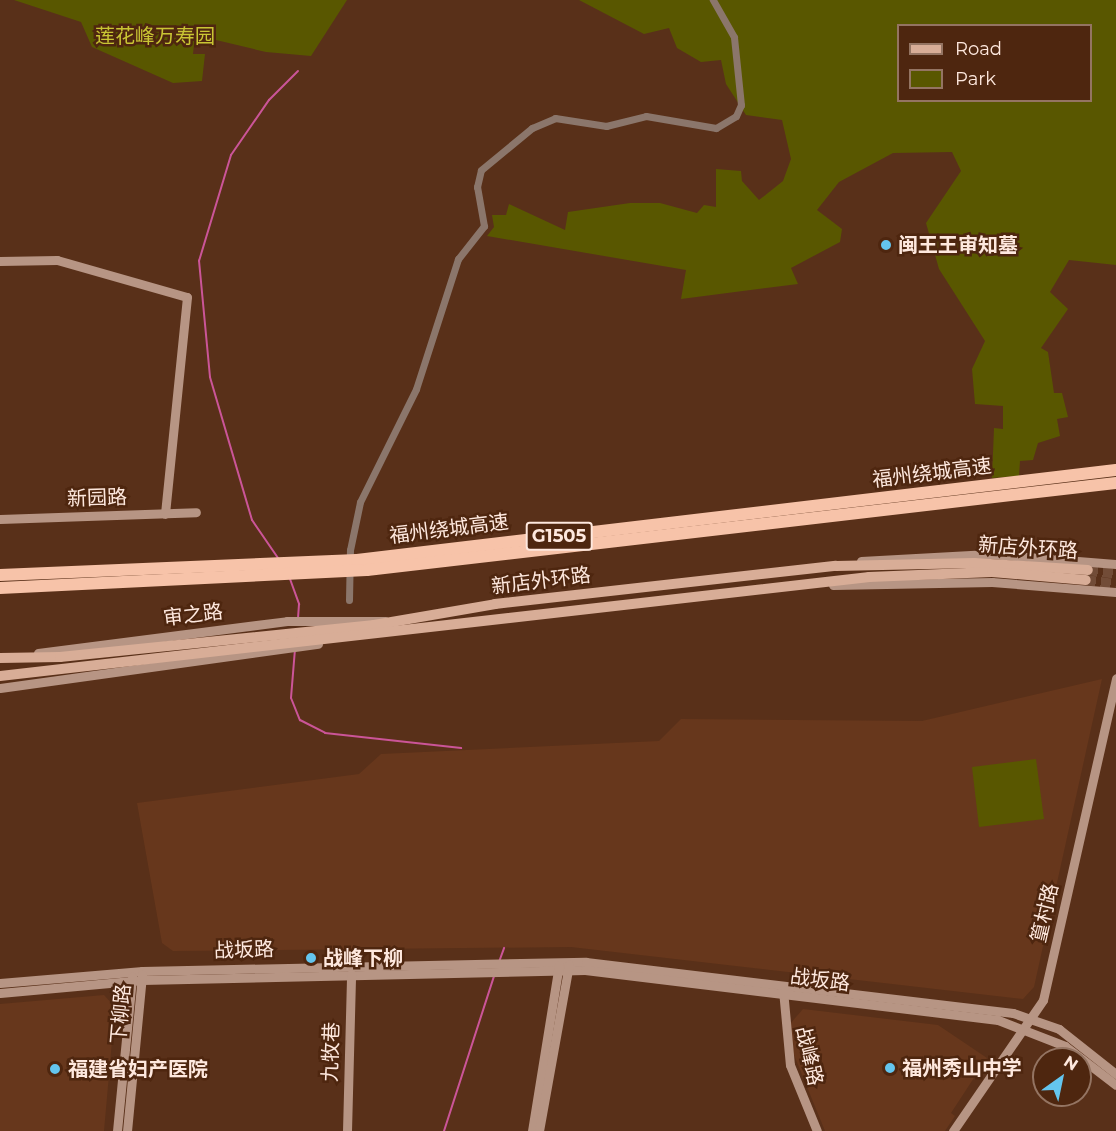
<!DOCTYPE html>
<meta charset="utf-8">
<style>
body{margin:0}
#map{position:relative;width:1116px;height:1131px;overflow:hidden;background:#593019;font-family:Montserrat,"Noto Sans SC",sans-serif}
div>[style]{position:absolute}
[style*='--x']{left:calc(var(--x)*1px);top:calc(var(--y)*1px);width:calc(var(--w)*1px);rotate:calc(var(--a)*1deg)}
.built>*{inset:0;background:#67371c}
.green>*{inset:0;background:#595700}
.stream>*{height:2px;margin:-1px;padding:0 1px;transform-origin:1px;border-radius:1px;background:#cb5598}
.primary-tunnel>*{height:10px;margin-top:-5px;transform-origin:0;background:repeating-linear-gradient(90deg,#724c37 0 10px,transparent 0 15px)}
.street>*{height:7px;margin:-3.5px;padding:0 3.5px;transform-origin:3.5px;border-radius:3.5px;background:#8b766b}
.secondary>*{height:9px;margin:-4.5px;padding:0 4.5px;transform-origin:4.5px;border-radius:4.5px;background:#b79584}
.primary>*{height:10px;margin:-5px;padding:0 5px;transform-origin:5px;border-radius:5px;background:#d8ad97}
.highway>*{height:12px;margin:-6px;padding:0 6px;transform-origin:6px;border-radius:6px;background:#f7c3a9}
.dots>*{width:16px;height:16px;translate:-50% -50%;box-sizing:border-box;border:3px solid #4e260f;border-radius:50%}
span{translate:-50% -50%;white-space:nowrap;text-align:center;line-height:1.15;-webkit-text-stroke:5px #4e260f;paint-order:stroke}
.shield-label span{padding:2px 4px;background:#4e260f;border:2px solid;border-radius:4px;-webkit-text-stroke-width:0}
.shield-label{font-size:18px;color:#fee8de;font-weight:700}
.park-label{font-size:20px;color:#c9c534}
.poi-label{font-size:20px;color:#fee8de;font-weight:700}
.left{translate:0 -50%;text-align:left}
.street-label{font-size:20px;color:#fee8de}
.legend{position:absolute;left:897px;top:24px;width:195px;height:78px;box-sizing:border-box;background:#4e260f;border:2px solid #947462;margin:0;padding:8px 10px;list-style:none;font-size:18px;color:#fee8de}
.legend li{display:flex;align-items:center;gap:12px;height:30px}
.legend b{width:30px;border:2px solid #947462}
.north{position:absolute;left:1032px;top:1047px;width:60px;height:60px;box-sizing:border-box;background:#4e260f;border:2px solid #947462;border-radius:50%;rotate:33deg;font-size:16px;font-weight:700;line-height:24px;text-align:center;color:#fee8de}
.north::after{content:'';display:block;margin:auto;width:21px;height:27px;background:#64c5ee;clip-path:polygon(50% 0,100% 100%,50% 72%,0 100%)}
</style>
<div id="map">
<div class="built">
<div style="clip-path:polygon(1102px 679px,1034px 987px,1023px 999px,571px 947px,173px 951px,162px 943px,137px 803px,359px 774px,381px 754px,659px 741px,681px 719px,922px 721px)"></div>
<div style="clip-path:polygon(104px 995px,115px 1007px,104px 1131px,0 1131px,0 1004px)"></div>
<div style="clip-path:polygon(803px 1009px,938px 1025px,987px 1058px,951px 1113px,955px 1116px,945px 1131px,825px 1131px,794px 1055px,789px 1025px)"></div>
</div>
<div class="green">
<div style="clip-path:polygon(14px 0,347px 0,311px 56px,266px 52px,195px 35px,193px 54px,205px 54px,202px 81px,173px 83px,92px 47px,81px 22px)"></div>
<div style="clip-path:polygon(evenodd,579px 0,1116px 0,1116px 265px,1069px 260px,1050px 292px,1068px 309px,1041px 348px,1048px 352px,1054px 393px,1062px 393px,1068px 417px,1057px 419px,1060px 436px,1038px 443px,1033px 460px,1020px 461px,1019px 476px,992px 478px,994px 428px,1003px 429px,1003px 406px,975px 404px,972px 369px,985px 341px,939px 269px,926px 223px,961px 171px,952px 152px,893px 153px,839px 182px,817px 210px,842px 229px,840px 242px,791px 268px,798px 284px,681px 299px,686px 270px,487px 236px,494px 227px,492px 215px,506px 215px,509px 204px,565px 230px,568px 212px,630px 203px,660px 203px,697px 213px,704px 205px,716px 207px,716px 169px,741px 171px,742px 181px,759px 200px,783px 181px,791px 159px,782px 120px,746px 115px,726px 84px,721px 60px,701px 62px,677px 48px,669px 28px,644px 34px,579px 0,898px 26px,1090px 26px,1090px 100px,898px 100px,898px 26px)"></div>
<div style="clip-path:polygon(1036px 759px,1044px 819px,979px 827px,972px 767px)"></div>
</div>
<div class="stream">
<div style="--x:278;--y:558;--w:46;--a:-124.4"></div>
<div style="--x:252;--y:520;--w:149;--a:-106.4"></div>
<div style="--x:210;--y:377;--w:117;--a:-95.4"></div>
<div style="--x:199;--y:261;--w:111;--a:-73.2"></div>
<div style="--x:231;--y:155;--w:67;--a:-55.4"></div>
<div style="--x:269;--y:100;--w:41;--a:-45"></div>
<div style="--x:290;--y:579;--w:27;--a:70"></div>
<div style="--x:299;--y:604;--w:15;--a:94"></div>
<div style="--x:295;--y:649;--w:49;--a:94.7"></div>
<div style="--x:291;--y:698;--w:24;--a:68"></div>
<div style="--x:300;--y:720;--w:28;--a:27"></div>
<div style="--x:325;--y:733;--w:137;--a:6.3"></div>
<div style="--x:499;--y:962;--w:15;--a:-70"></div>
<div style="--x:444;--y:1131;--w:163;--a:-72.1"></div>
</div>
<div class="primary-tunnel">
<div style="--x:1088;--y:570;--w:28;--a:8"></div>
<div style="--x:1086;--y:580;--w:30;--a:8"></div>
</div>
<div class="street">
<div style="--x:349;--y:600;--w:50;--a:-88.9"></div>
<div style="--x:350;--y:550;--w:49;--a:-78.2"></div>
<div style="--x:360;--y:502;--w:126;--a:-63.6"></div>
<div style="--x:416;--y:389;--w:137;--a:-72.1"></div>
<div style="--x:458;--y:259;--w:42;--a:-51.8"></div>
<div style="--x:484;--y:226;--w:40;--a:-100"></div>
<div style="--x:477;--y:187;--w:17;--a:-77"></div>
<div style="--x:481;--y:170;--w:66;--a:-39.5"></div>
<div style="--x:532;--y:128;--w:25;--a:-23"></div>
<div style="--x:555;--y:118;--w:52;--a:8.9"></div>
<div style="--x:606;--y:126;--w:41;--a:-14"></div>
<div style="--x:646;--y:116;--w:71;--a:9.7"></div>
<div style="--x:716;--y:128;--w:23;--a:-31"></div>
<div style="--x:736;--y:116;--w:12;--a:-66"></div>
<div style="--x:741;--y:105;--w:68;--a:-95.9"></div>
<div style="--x:734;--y:37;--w:43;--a:-119.6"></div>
</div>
<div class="secondary">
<div style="--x:0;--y:261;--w:57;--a:-1"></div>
<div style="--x:57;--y:260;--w:135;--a:15.9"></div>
<div style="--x:187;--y:297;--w:218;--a:95.8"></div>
<div style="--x:0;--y:519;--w:196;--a:-2"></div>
<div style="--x:861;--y:561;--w:128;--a:-3.1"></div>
<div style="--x:989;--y:554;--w:127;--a:4.5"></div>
<div style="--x:833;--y:585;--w:159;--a:-1.1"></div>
<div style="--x:992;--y:582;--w:124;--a:4.6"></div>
<div style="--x:38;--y:653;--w:251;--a:-7.3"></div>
<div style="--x:287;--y:621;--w:98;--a:0"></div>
<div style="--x:0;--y:688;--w:321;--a:-7.9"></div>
<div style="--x:0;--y:983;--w:143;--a:-4.8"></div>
<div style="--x:142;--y:971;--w:444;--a:-1.2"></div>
<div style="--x:586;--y:962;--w:430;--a:6.8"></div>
<div style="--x:1013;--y:1013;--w:49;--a:19.2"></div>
<div style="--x:1059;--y:1029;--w:73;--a:38.3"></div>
<div style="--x:783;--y:990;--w:75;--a:84.7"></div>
<div style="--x:790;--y:1065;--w:71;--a:67.8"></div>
<div style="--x:0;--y:993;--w:143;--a:-5.2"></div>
<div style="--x:142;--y:980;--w:443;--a:-1.3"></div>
<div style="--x:585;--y:970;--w:416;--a:6.9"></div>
<div style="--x:998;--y:1020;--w:72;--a:21.2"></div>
<div style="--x:1065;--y:1046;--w:64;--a:37.4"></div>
<div style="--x:117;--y:1131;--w:155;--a:-84.4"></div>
<div style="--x:127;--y:1131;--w:157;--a:-84.5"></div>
<div style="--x:347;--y:1131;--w:157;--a:-88.5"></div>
<div style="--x:532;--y:1131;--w:168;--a:-80.8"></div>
<div style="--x:539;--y:1131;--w:169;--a:-79.8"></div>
<div style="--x:953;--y:1131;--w:159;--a:-55.5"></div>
<div style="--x:1043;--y:1000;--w:330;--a:-77.2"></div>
</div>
<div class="primary">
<div style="--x:0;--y:658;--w:60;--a:-1"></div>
<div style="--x:60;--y:657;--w:316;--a:-5.8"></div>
<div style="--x:374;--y:625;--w:123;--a:-9.8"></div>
<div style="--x:495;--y:604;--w:343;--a:-6.4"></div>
<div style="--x:836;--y:566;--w:138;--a:-1.2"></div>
<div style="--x:974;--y:563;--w:114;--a:3.5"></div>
<div style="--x:0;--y:676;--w:875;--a:-6.5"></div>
<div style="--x:869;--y:577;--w:123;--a:-2.3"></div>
<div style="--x:992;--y:572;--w:94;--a:4.9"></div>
</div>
<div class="highway">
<div style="--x:0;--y:575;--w:357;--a:-2.4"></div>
<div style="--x:357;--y:560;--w:764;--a:-6.76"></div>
<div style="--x:0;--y:588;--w:367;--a:-2.8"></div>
<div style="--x:367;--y:570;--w:754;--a:-6.63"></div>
</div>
<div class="dots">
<div style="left:886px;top:245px;background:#64c5ee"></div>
<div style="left:311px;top:958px;background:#64c5ee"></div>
<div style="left:890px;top:1068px;background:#64c5ee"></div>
<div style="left:55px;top:1069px;background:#64c5ee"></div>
</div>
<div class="shield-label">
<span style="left:559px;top:536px">G1505</span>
</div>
<div class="park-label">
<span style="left:155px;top:36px">莲花峰万寿园</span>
</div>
<div class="poi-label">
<span class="left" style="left:898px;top:245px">闽王王审知墓</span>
<span class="left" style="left:323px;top:958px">战峰下柳</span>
<span class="left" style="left:902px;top:1068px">福州秀山中学</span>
<span class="left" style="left:68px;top:1069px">福建省妇产医院</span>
</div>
<div class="street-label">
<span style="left:932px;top:473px;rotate:-7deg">福州绕城高速</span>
<span style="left:97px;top:498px;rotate:-2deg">新园路</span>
<span style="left:449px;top:529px;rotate:-7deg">福州绕城高速</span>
<span style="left:1028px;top:548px;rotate:4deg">新店外环路</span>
<span style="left:541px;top:581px;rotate:-7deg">新店外环路</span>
<span style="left:193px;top:615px;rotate:-7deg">审之路</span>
<span style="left:1045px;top:913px;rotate:-77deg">篁村路</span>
<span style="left:244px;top:950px;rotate:-2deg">战坂路</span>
<span style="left:820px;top:980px;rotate:7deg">战坂路</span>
<span style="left:121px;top:1014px;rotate:-85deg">下柳路</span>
<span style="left:331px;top:1052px;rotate:-88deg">九牧巷</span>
<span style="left:809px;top:1056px;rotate:77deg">战峰路</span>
</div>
<ul class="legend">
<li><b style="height:8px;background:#d8ad97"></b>Road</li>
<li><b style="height:16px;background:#595700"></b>Park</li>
</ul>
<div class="north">N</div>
</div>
